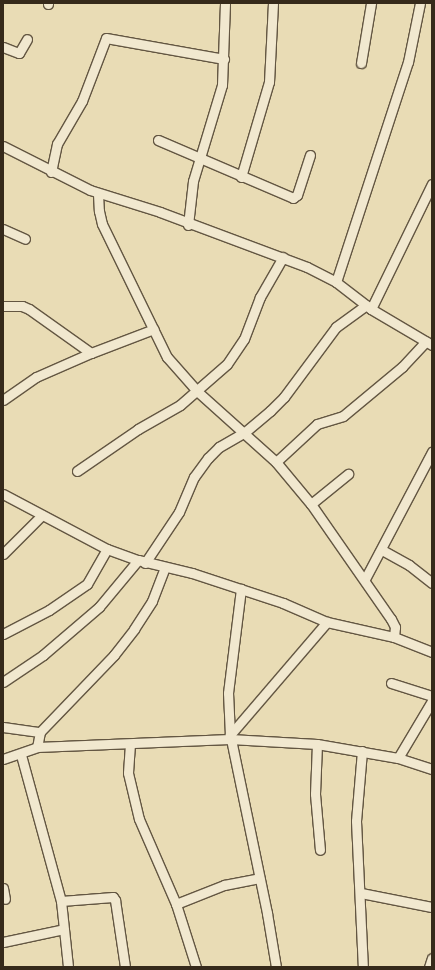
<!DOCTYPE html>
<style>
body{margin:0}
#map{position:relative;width:435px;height:970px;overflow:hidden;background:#e9dcb5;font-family:Vollkorn,serif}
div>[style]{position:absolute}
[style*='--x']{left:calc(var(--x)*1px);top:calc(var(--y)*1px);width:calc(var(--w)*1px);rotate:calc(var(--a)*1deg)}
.roads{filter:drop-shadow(1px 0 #635642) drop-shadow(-1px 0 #635642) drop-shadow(0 1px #635642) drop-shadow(0 -1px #635642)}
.street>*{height:9px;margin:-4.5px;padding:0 4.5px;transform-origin:4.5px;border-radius:4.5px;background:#f1e8cf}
span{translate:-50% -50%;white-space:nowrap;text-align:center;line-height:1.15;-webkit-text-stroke:3px #f1e8cf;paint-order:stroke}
.frame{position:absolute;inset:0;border:4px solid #362a1b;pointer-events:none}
</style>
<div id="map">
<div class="roads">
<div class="street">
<div style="--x:48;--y:4;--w:1;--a:-90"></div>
<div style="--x:3;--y:47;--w:17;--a:21"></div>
<div style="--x:19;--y:53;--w:16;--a:-60"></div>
<div style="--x:361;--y:63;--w:61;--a:-80.5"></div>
<div style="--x:158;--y:140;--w:147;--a:23.2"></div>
<div style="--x:293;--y:198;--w:5;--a:-37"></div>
<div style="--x:297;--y:195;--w:42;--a:-72"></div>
<div style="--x:3;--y:146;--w:97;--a:26.8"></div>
<div style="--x:90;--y:190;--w:73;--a:17.4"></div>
<div style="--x:160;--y:212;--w:157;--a:20.5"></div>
<div style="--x:307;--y:267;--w:33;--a:27"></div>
<div style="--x:336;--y:282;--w:44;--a:37.6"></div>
<div style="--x:371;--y:309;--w:71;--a:30.5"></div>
<div style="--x:51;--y:172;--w:29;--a:-78"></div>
<div style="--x:57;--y:144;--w:50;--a:-59.8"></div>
<div style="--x:82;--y:101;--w:67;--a:-69.1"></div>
<div style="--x:106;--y:38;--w:120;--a:10.1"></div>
<div style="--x:241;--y:177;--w:99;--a:-73.6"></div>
<div style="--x:269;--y:82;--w:79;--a:-87.1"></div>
<div style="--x:98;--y:194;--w:17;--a:87"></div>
<div style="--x:99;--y:211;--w:13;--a:77"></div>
<div style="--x:102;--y:224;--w:148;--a:64"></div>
<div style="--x:167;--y:357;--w:47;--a:48.5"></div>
<div style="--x:198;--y:392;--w:105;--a:41.9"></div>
<div style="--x:276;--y:462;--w:55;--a:50.2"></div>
<div style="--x:311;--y:504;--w:140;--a:55.2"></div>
<div style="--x:391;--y:619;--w:9;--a:63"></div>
<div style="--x:395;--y:627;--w:10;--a:96"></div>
<div style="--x:188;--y:225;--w:44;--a:-83.5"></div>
<div style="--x:193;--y:181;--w:100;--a:-73.2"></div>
<div style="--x:222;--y:85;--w:82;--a:-87.9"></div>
<div style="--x:3;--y:229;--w:24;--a:24"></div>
<div style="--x:336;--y:282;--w:231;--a:-71.9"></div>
<div style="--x:408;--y:62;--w:60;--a:-78.5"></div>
<div style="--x:3;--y:306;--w:19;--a:0"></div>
<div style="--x:22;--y:306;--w:8;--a:23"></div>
<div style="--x:29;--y:309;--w:76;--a:35.4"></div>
<div style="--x:371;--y:309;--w:139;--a:-64"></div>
<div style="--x:3;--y:400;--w:40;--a:-34.9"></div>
<div style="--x:36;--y:377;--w:60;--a:-23.6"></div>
<div style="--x:91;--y:353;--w:67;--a:-20.9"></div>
<div style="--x:276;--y:462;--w:56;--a:-42.8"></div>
<div style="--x:317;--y:424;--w:27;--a:-17"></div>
<div style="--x:343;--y:416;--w:77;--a:-39.7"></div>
<div style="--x:402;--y:367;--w:35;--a:-47"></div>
<div style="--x:77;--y:471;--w:74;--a:-34.5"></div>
<div style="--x:138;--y:429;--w:48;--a:-29.7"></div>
<div style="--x:180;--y:405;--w:62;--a:-41.1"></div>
<div style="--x:227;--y:364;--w:30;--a:-56"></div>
<div style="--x:244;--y:339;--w:45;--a:-69.1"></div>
<div style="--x:260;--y:297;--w:46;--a:-60.1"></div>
<div style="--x:3;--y:494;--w:118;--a:27.9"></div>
<div style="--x:107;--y:549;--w:33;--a:20"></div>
<div style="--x:138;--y:560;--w:56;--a:13.5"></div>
<div style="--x:192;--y:573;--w:96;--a:18.2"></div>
<div style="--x:283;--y:603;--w:48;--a:23.4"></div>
<div style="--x:327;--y:622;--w:69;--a:12.6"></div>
<div style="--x:394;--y:637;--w:41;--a:21.5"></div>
<div style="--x:311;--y:504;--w:48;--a:-39"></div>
<div style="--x:382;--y:550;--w:31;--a:29"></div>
<div style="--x:409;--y:565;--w:29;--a:38"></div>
<div style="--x:3;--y:554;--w:55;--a:-45"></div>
<div style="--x:145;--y:563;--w:61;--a:-56.3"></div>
<div style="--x:179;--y:512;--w:38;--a:-67"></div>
<div style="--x:194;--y:477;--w:24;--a:-54"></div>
<div style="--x:208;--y:458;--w:16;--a:-45"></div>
<div style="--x:219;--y:447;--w:30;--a:-30"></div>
<div style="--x:245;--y:432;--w:33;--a:-40"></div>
<div style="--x:270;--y:411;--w:20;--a:-45"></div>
<div style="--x:284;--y:397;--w:87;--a:-53.4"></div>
<div style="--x:336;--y:327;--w:37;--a:-36"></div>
<div style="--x:365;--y:579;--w:144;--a:-62.2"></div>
<div style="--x:3;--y:634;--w:52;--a:-27.6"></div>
<div style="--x:49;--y:610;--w:46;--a:-34.4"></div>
<div style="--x:87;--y:584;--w:40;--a:-60.3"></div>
<div style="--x:3;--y:682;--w:48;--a:-34"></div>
<div style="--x:43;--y:655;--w:74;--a:-40.6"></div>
<div style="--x:99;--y:607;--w:61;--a:-50.3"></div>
<div style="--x:391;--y:683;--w:43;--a:17.6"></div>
<div style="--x:3;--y:727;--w:37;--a:8"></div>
<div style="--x:40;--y:732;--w:15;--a:101"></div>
<div style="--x:40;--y:732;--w:107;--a:-46.1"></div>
<div style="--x:114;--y:655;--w:33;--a:-52"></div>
<div style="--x:134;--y:629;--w:33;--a:-57"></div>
<div style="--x:152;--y:601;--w:34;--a:-69"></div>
<div style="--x:230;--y:735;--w:42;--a:-92.7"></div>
<div style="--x:228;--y:693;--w:105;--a:-82.9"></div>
<div style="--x:130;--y:744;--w:29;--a:94"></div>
<div style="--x:128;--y:773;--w:47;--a:76.6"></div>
<div style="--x:139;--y:819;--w:93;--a:66.5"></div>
<div style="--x:176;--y:904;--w:66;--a:72.4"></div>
<div style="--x:317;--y:744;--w:50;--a:92.3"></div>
<div style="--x:315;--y:794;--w:56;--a:84.9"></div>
<div style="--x:362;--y:751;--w:70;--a:94.9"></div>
<div style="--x:356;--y:821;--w:146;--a:87.3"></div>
<div style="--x:21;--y:755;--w:151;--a:74.7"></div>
<div style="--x:61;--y:901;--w:66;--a:83.9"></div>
<div style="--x:398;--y:758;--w:66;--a:-59.2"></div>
<div style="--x:3;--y:759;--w:36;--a:-19"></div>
<div style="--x:37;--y:747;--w:193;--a:-2.4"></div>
<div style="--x:230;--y:739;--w:87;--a:3.3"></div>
<div style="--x:317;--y:744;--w:82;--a:9.8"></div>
<div style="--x:398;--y:758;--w:36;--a:18"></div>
<div style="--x:3;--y:888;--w:11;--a:80"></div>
<div style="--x:361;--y:893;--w:72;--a:11.2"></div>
<div style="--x:61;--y:901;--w:52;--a:-4.4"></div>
<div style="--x:113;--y:897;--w:4;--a:56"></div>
<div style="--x:115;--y:900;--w:68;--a:81.5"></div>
<div style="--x:176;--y:904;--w:52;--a:-21.6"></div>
<div style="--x:224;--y:885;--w:36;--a:-11"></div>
<div style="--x:3;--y:942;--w:62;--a:-12"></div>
<div style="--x:276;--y:967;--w:55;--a:-99.5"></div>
<div style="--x:267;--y:913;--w:182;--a:-101.7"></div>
<div style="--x:230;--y:735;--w:149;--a:-49.4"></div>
<div style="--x:429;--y:967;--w:9;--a:-72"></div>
</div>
</div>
<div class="frame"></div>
</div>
